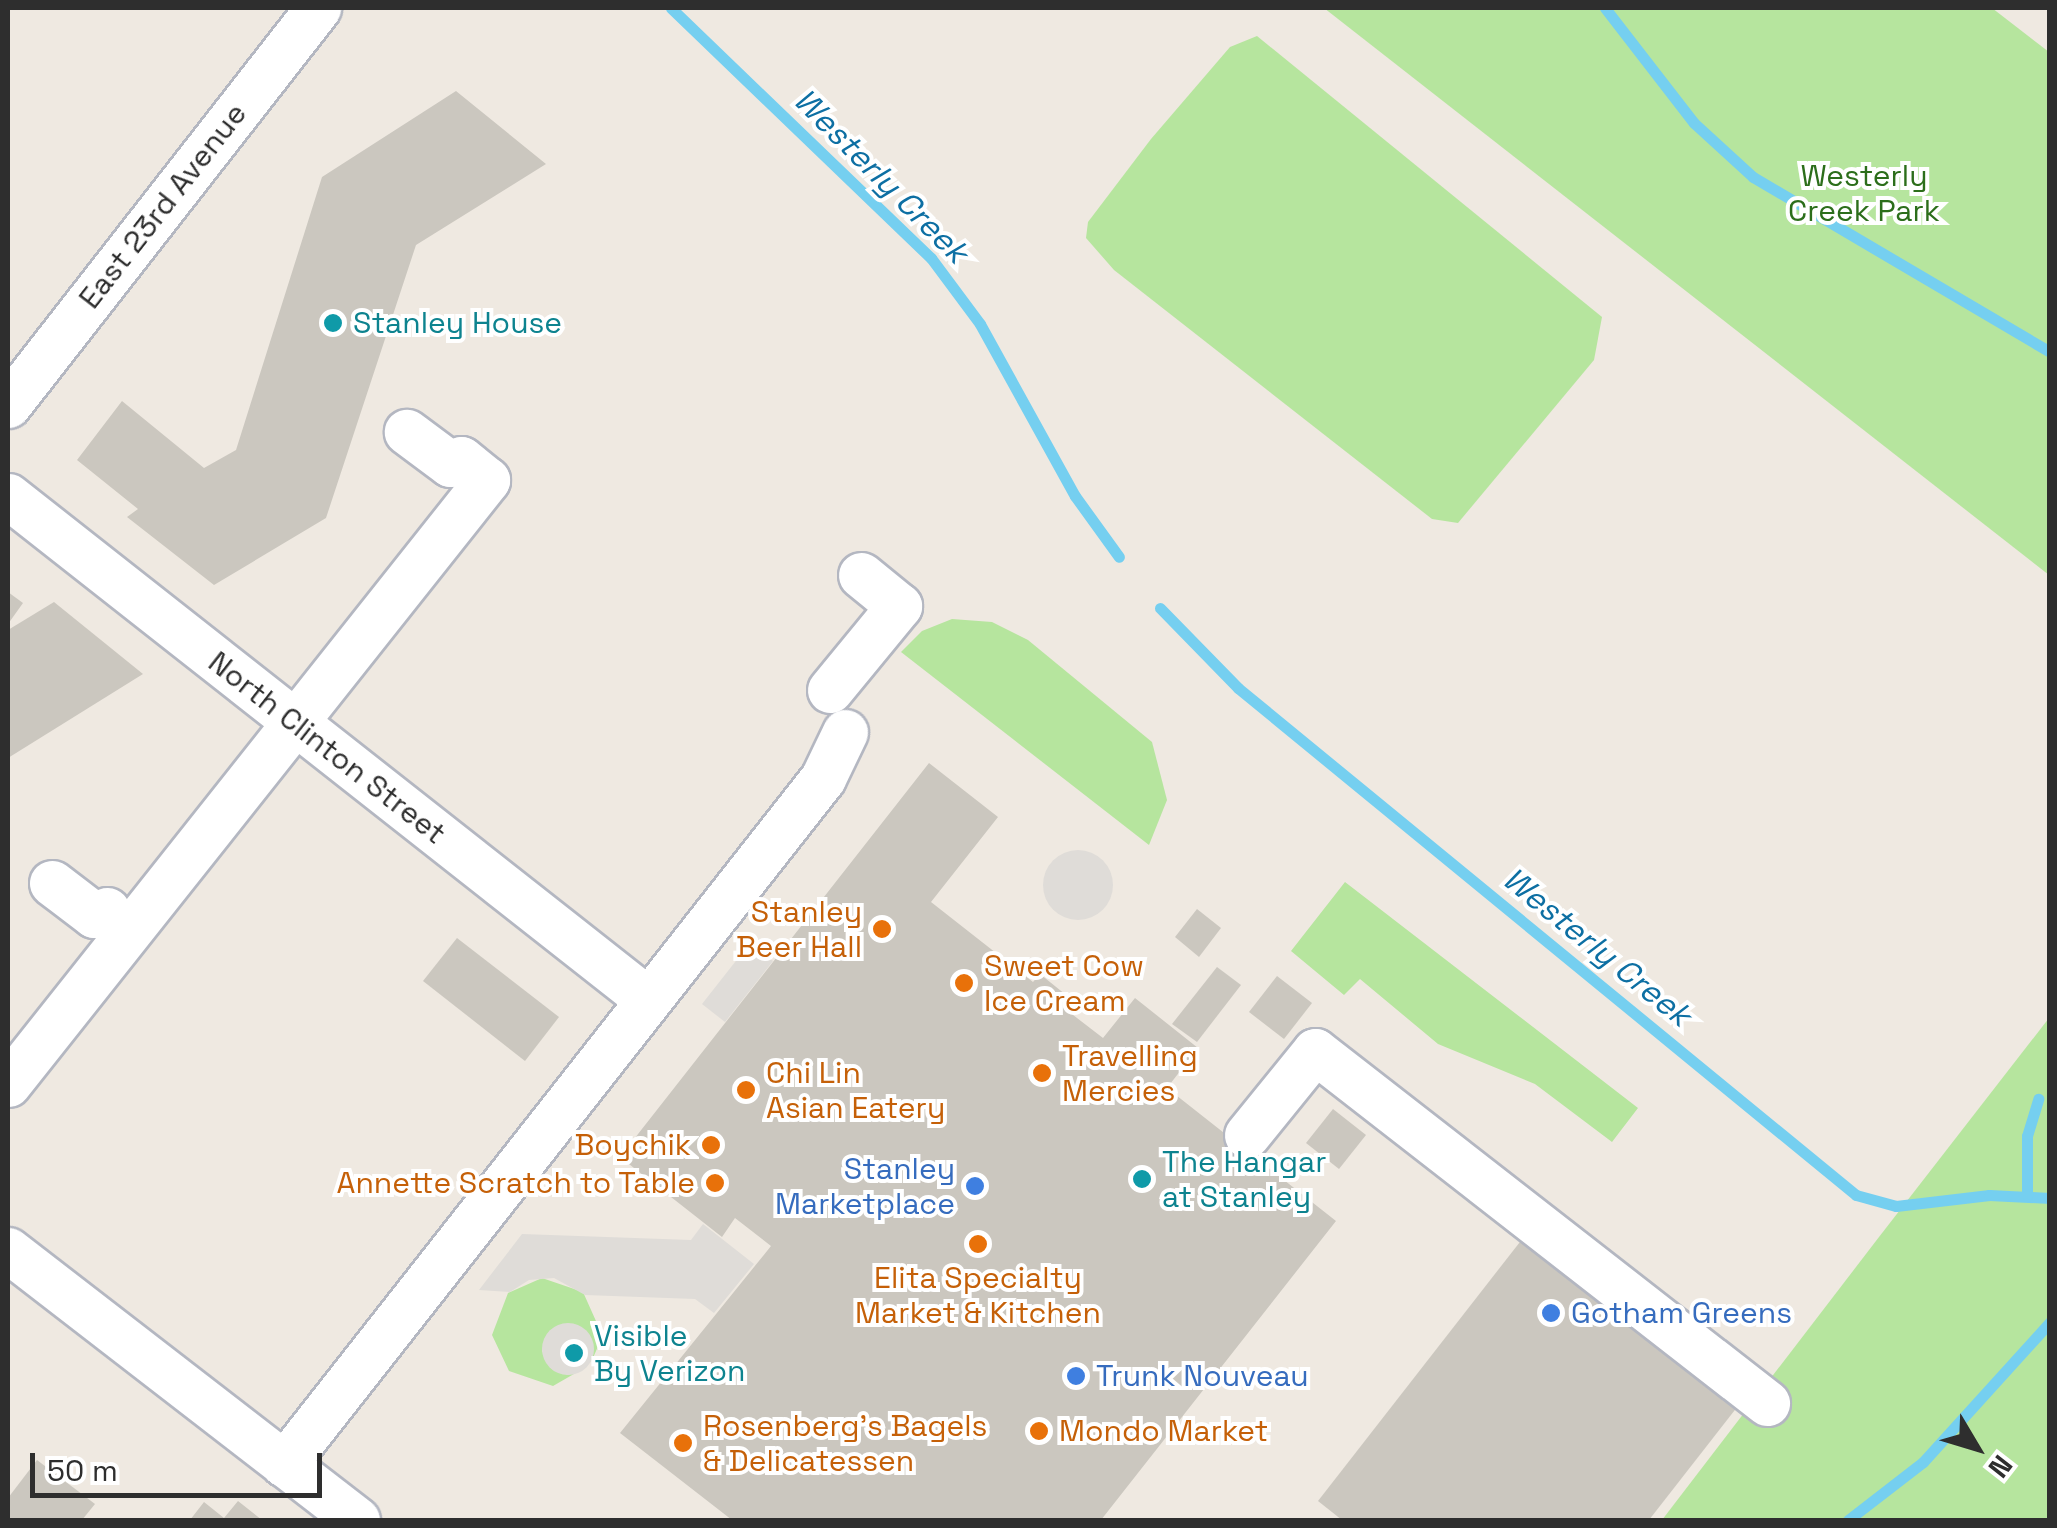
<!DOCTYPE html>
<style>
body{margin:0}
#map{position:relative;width:2057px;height:1528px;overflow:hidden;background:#efe9e1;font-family:"Space Grotesk",sans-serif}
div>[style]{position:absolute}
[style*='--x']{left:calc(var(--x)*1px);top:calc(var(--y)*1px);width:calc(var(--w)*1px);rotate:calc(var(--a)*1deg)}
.green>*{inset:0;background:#b6e59e}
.plaza>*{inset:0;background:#dfdcd8}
.round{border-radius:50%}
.stream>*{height:11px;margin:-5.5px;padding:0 5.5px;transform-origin:5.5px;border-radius:5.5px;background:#75cff0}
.building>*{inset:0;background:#cbc7bf}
.roads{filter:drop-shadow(2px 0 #b4b7c1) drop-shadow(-2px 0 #b4b7c1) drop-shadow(0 2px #b4b7c1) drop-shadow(0 -2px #b4b7c1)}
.minor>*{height:45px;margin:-22.5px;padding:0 22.5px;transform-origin:22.5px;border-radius:22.5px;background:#fff}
.dots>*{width:28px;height:28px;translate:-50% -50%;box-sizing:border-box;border:5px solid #fff;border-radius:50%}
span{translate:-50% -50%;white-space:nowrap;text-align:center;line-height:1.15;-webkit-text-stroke:8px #fff;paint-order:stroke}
.park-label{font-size:30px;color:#2c6e1b}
.street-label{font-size:30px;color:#2e2e2e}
.culture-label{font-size:30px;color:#0d838f}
.left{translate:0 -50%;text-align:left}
.food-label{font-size:30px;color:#c56008}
.right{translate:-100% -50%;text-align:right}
.shop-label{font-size:30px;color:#366cbe}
.water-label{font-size:32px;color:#0d6fa3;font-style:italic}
.frame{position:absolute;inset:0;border:10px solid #2e2e2e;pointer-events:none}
.north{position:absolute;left:1927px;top:1398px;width:100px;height:100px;-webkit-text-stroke:8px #fff;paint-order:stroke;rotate:128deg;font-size:28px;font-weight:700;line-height:40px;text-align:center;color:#2e2e2e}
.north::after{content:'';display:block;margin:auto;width:35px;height:45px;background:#2e2e2e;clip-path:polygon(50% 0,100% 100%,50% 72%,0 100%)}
.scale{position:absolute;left:30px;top:1453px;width:292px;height:45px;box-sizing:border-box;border:5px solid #2e2e2e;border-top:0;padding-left:12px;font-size:30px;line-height:35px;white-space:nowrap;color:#2e2e2e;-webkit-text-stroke:8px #fff;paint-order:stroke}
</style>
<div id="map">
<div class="green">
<div style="clip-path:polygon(1324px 8px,1992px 8px,2049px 52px,2049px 575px)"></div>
<div style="clip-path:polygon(1257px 36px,1602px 317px,1594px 360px,1458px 523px,1432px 519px,1114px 270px,1086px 238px,1088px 222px,1151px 139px,1230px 47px)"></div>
<div style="clip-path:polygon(952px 619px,992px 622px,1028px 640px,1152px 742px,1167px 800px,1149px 845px,901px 652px,922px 631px)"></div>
<div style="clip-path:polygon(1345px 882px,1638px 1108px,1612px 1142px,1535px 1084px,1438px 1044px,1360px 979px,1344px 995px,1291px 951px)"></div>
<div style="clip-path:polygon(2049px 1018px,2049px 1520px,1662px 1520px,1879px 1237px)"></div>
<div style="clip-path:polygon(542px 1278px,583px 1292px,600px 1330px,599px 1344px,593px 1358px,590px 1362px,590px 1335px,545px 1338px,542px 1351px,552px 1369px,568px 1375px,586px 1367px,553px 1386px,509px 1371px,492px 1335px,508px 1293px)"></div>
</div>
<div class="plaza">
<div class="round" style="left:1043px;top:850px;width:70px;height:70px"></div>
<div style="clip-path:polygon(750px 943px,773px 961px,725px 1022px,702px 1004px)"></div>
<div style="clip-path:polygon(703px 1224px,754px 1264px,714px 1313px,695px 1299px,585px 1295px,554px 1278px,529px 1280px,510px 1292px,479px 1290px,522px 1234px,691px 1240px)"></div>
<div class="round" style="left:542px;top:1323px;width:52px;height:52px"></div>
</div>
<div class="stream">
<div style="--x:671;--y:8;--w:361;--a:43.9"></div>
<div style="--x:931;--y:258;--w:82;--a:53.4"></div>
<div style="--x:980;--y:324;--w:196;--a:61.1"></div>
<div style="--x:1075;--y:496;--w:75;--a:54.2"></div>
<div style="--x:1605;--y:8;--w:145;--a:52.3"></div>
<div style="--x:1694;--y:123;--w:80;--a:42.5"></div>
<div style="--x:1753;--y:177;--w:345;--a:30.5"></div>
<div style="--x:1160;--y:608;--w:112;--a:45.7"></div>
<div style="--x:1238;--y:688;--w:799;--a:39.37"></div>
<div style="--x:1856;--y:1195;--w:41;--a:15.4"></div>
<div style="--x:1896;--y:1206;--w:94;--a:-6.7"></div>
<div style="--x:1989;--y:1195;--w:61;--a:2.8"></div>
<div style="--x:2027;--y:1196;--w:60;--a:-90"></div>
<div style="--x:2027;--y:1136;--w:39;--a:-73"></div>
<div style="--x:1848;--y:1520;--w:95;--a:-37.7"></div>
<div style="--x:1923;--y:1462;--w:189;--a:-47.8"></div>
</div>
<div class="building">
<div style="clip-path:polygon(456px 91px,546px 164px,416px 245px,326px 518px,214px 585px,127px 517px,138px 509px,77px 460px,122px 401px,204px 468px,236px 450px,322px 177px)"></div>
<div style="clip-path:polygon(8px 592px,23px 603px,8px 624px)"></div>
<div style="clip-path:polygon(54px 602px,143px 674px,8px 758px,8px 630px)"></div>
<div style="clip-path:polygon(929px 763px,998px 817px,931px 902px,1033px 982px,1040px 974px,1071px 999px,1064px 1008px,1103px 1038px,1135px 998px,1198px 1048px,1167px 1088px,1336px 1221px,1101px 1520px,732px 1520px,620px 1433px,771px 1246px,735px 1218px,722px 1237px,620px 1157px)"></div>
<div style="clip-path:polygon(1197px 909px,1221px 928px,1199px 957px,1175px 937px)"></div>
<div style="clip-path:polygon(457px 938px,559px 1017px,525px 1061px,423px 981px)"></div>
<div style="clip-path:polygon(1217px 967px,1241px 985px,1197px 1042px,1172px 1024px)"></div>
<div style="clip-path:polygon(1277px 976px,1312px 1003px,1284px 1039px,1249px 1012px)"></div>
<div style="clip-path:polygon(1333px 1109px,1366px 1135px,1339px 1169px,1306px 1143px)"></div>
<div style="clip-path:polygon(1530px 1229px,1745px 1397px,1649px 1520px,1342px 1520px,1318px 1501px)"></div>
<div style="clip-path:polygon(37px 1460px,95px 1504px,82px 1520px,8px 1520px,8px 1498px)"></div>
<div style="clip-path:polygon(238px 1501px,262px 1520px,190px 1520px,204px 1502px,224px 1518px)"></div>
</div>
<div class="roads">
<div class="minor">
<div style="--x:8;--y:405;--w:504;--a:-52.02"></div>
<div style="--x:8;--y:496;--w:813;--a:38.21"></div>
<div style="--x:830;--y:690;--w:109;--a:-50.6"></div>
<div style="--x:899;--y:606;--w:49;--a:-140.8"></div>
<div style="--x:52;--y:883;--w:53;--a:37.3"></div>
<div style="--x:94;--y:915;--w:14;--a:-21"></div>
<div style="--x:8;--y:1084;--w:771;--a:-51.58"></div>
<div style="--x:487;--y:480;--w:33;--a:-141"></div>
<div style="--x:461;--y:459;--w:12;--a:156"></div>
<div style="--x:450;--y:464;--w:54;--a:-143.3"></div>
<div style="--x:1247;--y:1135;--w:108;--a:-51"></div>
<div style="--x:1315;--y:1051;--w:573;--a:37.91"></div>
<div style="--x:8;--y:1250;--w:441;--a:37.7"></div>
<div style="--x:284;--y:1464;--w:872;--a:-51.84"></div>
<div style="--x:823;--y:778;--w:51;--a:-64.4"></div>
</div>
</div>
<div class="dots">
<div style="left:333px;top:323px;background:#0f9aa8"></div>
<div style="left:882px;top:929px;background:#e8710a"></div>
<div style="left:964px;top:983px;background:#e8710a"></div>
<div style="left:1042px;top:1073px;background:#e8710a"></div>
<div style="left:746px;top:1090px;background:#e8710a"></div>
<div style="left:711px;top:1145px;background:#e8710a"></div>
<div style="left:1142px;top:1179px;background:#0f9aa8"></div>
<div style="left:715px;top:1183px;background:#e8710a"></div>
<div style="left:975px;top:1186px;background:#3f7fe0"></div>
<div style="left:978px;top:1244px;background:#e8710a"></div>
<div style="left:1551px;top:1313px;background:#3f7fe0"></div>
<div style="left:574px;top:1353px;background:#0f9aa8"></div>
<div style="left:1076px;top:1376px;background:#3f7fe0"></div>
<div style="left:1039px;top:1431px;background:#e8710a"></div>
<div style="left:683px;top:1443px;background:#e8710a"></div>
</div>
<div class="park-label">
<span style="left:1864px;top:193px">Westerly<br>Creek Park</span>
</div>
<div class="street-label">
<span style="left:163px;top:206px;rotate:-52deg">East 23rd Avenue</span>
<span style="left:327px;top:748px;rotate:38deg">North Clinton Street</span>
</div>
<div class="culture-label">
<span class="left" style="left:353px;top:323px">Stanley House</span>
<span class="left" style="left:1162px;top:1179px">The Hangar<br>at Stanley</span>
<span class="left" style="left:594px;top:1353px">Visible<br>By Verizon</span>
</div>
<div class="food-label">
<span class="right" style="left:862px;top:929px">Stanley<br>Beer Hall</span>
<span class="left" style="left:984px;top:983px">Sweet Cow<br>Ice Cream</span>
<span class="left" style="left:1062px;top:1073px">Travelling<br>Mercies</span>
<span class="left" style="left:766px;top:1090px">Chi Lin<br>Asian Eatery</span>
<span class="right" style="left:691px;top:1145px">Boychik</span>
<span class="right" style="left:695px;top:1183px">Annette Scratch to Table</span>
<span style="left:978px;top:1295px">Elita Specialty<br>Market &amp; Kitchen</span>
<span class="left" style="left:703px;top:1443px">Rosenberg's Bagels<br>&amp; Delicatessen</span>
<span class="left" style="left:1059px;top:1431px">Mondo Market</span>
</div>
<div class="shop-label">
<span class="right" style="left:955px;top:1186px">Stanley<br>Marketplace</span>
<span class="left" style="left:1571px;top:1313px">Gotham Greens</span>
<span class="left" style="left:1096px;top:1376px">Trunk Nouveau</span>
</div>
<div class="water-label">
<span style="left:881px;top:176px;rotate:45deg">Westerly Creek</span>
<span style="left:1597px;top:947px;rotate:39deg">Westerly Creek</span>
</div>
<div class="frame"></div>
<div class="north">N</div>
<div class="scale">50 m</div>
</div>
